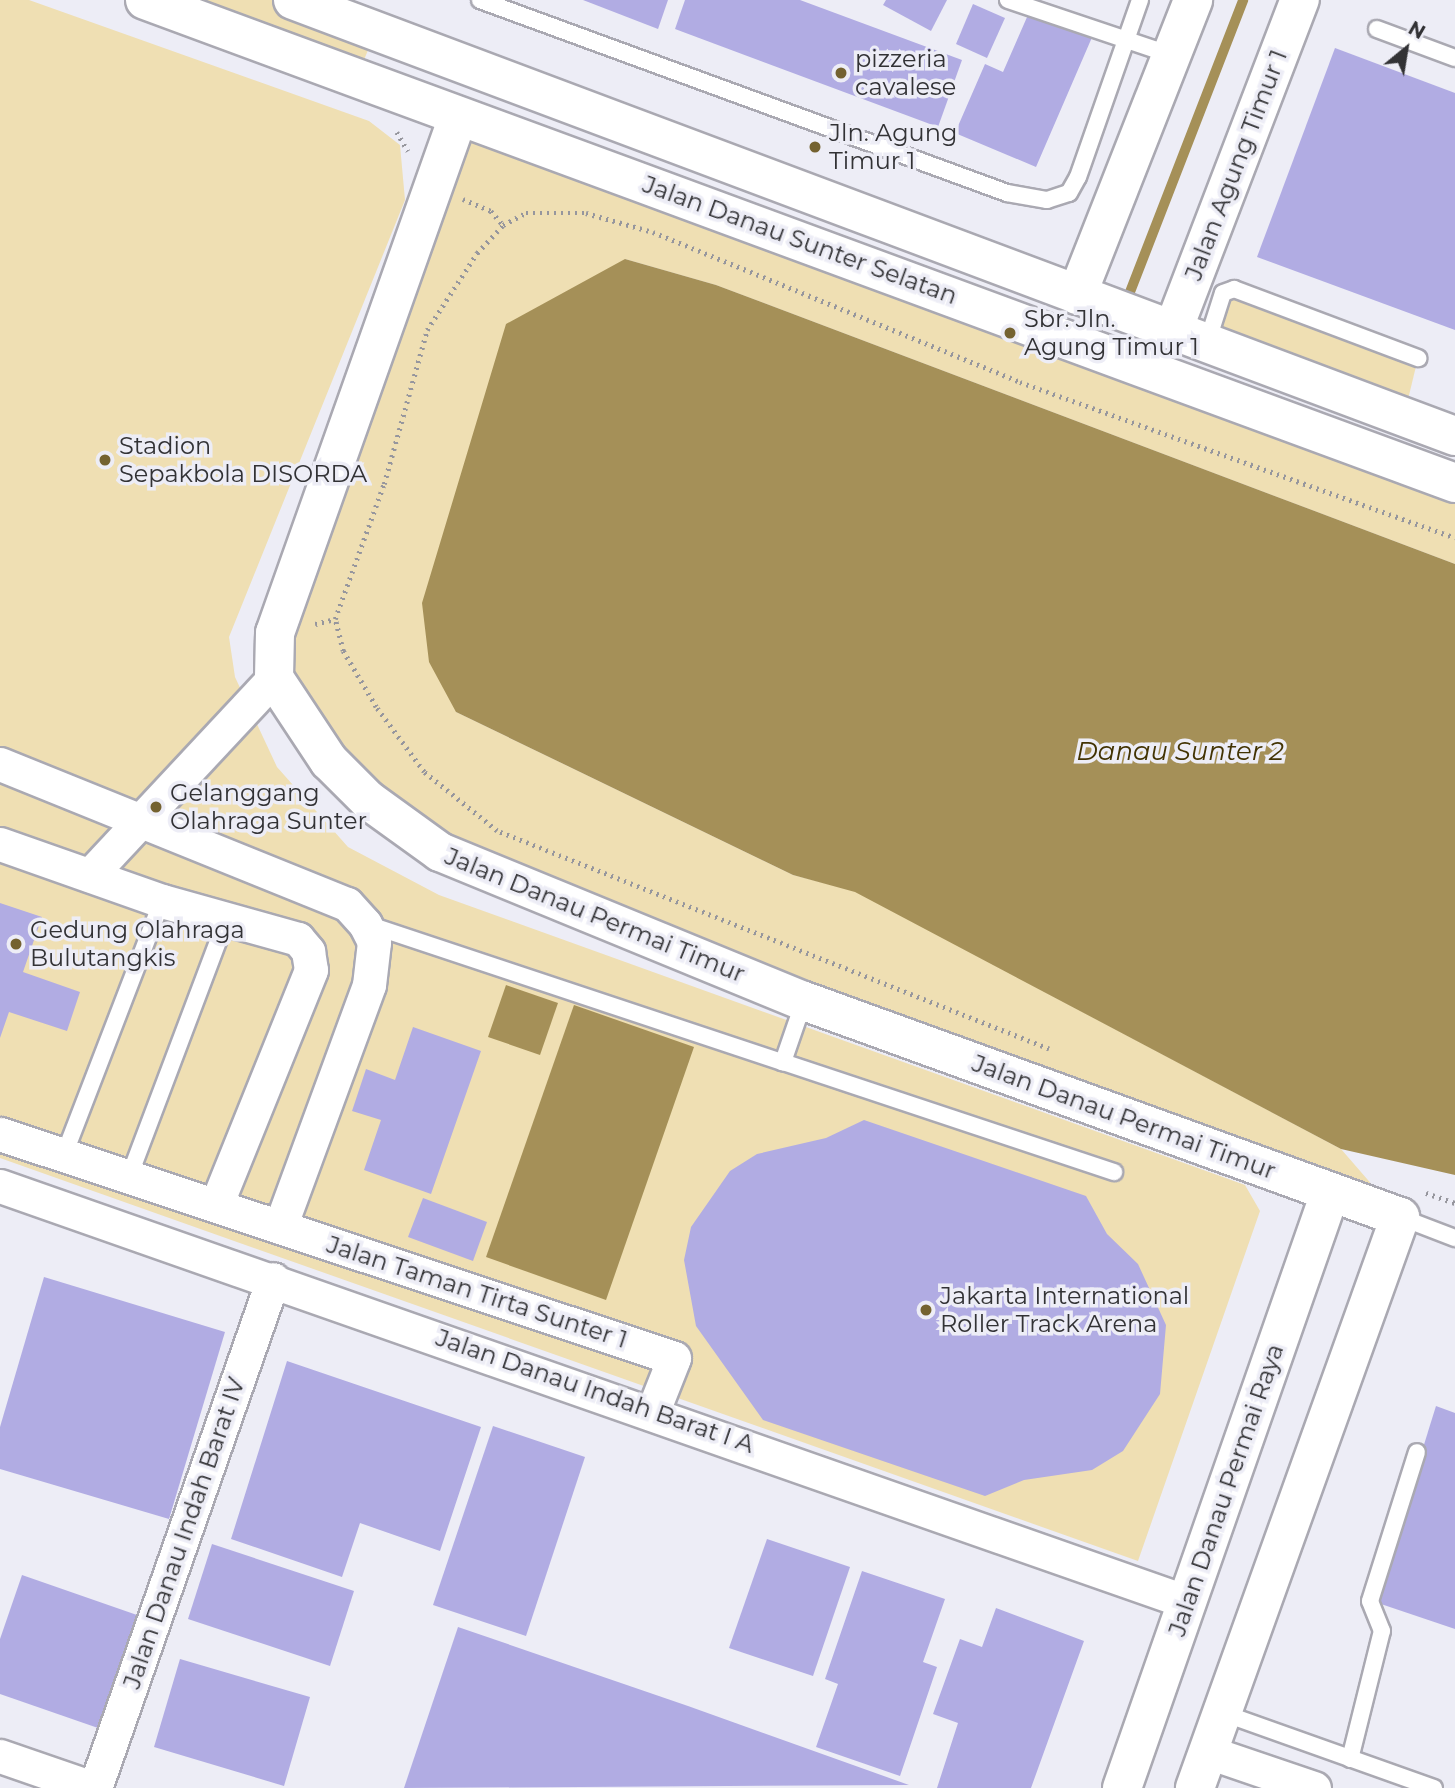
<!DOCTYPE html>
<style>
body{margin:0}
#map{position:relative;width:1455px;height:1788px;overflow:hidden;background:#ededf6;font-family:Montserrat,sans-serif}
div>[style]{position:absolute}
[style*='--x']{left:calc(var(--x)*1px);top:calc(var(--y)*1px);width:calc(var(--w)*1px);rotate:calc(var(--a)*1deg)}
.green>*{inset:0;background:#efdfb3}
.water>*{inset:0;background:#a59058}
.stream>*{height:10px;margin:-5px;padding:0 5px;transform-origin:5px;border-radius:5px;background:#a59058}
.building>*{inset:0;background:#b1ace3}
.path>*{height:4.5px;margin-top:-2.25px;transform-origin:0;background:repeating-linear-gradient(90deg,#96969d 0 2px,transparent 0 7px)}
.roads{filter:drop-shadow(2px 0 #aaa9b2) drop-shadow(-2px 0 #aaa9b2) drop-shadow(0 2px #aaa9b2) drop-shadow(0 -2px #aaa9b2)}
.lane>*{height:16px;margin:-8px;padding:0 8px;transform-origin:8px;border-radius:8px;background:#fff}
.street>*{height:33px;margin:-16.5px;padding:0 16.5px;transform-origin:16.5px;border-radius:16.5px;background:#fff}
.secondary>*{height:38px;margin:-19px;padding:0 19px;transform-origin:19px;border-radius:19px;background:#fff}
.dots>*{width:19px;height:19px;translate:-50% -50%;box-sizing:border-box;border:4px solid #ededf6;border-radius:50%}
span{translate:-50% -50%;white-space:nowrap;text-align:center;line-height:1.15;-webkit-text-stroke:7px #ededf6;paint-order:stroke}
.poi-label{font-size:24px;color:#323235}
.left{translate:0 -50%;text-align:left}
.street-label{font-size:24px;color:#323235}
.water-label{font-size:26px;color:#423303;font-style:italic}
.north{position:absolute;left:1371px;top:14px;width:70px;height:70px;-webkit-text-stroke:5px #ededf6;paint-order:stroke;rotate:30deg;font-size:19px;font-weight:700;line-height:28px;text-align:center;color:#323235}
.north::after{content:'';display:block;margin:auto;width:24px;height:32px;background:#323235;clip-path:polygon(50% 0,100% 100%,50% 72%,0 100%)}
</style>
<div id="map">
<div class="green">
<div style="clip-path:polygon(0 0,29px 0,369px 121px,400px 145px,405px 200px,229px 637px,235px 677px,277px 767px,348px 847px,439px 895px,1245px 1185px,1260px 1211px,1138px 1561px,0 1158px)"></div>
<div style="clip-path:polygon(145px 0,292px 0,376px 31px,356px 79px)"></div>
<div style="clip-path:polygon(458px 117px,1455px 484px,1455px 564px,716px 285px,625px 259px,456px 712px,793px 875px,855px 891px,1341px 1149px,1400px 1217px,440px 852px,302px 725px,275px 633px)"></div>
<div style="clip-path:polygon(1223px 293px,1418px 358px,1404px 416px,1207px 343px)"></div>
</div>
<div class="water">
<div style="clip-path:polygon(625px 259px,716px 285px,1455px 564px,1455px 1175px,1341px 1149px,855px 892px,793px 875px,456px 712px,429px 662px,422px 603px,506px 324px)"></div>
<div style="clip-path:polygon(506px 985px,558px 1003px,540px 1055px,488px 1037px)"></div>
<div style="clip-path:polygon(574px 1005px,694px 1047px,606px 1300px,486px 1257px)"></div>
</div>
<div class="stream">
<div style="--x:1130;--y:292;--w:313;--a:-68.8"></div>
</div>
<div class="building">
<div style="clip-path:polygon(583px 0,668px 0,658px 29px)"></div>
<div style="clip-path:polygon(685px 0,800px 0,962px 60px,938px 127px,675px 29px)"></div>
<div style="clip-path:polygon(886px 0,947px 0,931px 31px,883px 5px)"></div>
<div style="clip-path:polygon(973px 4px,1005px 18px,987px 58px,956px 44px)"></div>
<div style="clip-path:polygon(1031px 8px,1093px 35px,1036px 167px,955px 133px,985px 64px,1003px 72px)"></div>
<div style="clip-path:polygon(1335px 48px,1455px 93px,1455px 330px,1257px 257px)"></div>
<div style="clip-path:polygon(0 903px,42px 917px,23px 972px,80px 992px,67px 1031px,9px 1012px,0 1038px)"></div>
<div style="clip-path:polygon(413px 1027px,481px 1051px,431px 1194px,364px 1170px,381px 1120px,352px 1111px,366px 1069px,395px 1080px)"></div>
<div style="clip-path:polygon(864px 1120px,1086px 1196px,1107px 1234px,1138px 1264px,1166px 1325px,1160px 1394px,1123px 1451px,1092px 1470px,1024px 1480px,985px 1496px,763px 1420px,696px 1326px,684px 1260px,691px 1227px,730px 1171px,757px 1154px,826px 1138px)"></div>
<div style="clip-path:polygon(423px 1198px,487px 1222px,473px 1261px,408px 1237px)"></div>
<div style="clip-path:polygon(44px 1277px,225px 1332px,169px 1519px,0 1469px,0 1427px)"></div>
<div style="clip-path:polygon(287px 1361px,481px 1427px,440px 1551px,360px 1523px,342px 1577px,231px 1539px)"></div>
<div style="clip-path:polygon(1436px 1406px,1455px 1413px,1455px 1629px,1375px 1602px)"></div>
<div style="clip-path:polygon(493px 1426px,585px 1457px,526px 1636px,433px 1605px)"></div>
<div style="clip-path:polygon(767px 1539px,850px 1567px,813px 1676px,729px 1648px)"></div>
<div style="clip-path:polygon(212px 1544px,354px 1591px,330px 1666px,188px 1619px)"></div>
<div style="clip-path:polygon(862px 1571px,945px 1599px,923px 1662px,937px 1667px,900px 1776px,816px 1747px,838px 1684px,825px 1679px)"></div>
<div style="clip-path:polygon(22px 1575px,137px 1615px,98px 1728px,0 1694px,0 1639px)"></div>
<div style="clip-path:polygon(996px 1608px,1084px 1641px,1031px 1788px,937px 1788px,958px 1723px,933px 1714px,960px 1639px,982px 1647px)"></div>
<div style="clip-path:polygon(458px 1627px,688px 1706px,909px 1785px,404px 1788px)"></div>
<div style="clip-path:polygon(180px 1659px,310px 1697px,284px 1786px,154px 1747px)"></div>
</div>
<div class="path">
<div style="--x:397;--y:132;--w:22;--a:60"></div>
<div style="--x:463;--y:199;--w:30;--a:23"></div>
<div style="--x:491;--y:211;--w:18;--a:49"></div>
<div style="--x:315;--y:624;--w:21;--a:-14"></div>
<div style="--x:1049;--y:1049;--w:593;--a:-158.45"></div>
<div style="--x:497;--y:831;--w:94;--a:-141.1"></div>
<div style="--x:424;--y:772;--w:81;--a:-126.4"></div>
<div style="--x:376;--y:707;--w:65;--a:-120.5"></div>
<div style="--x:343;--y:651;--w:33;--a:-104"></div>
<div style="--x:335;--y:619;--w:144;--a:-70.1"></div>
<div style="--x:384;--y:484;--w:160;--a:-74.4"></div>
<div style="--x:427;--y:330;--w:92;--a:-57"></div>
<div style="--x:477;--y:253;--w:38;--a:-47"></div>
<div style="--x:503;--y:225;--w:26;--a:-28"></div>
<div style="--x:526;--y:213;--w:60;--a:0"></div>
<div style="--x:586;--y:213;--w:70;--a:15.8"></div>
<div style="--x:653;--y:232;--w:396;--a:22.2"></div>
<div style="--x:1020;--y:382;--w:462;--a:19.7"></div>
<div style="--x:1426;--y:1193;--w:31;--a:19"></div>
</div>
<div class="roads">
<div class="lane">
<div style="--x:480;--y:0;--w:561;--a:20.11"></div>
<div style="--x:1007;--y:193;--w:41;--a:9.9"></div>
<div style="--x:1047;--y:200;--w:23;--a:-18"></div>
<div style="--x:1069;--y:193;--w:18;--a:-61"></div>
<div style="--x:1078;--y:177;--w:188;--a:-70.7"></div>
<div style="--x:1008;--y:0;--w:172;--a:18.6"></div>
<div style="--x:1377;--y:29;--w:83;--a:20.4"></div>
<div style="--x:1207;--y:343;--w:52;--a:-72.3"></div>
<div style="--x:1223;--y:293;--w:12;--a:-20"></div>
<div style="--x:1234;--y:289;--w:197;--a:20.6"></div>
<div style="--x:367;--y:924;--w:438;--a:18.4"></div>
<div style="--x:804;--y:1001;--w:65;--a:109"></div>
<div style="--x:783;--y:1062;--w:349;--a:18.4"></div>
<div style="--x:64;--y:1155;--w:272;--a:-68.9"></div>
<div style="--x:129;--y:1177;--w:277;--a:-69.3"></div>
<div style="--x:1400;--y:1217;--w:59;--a:20.9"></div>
<div style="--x:1223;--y:1713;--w:224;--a:19.6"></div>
<div style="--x:1350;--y:1759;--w:132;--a:-76"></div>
<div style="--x:1382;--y:1631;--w:32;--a:-112"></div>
<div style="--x:1370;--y:1601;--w:156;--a:-72.5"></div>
</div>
<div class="street">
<div style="--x:0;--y:764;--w:374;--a:22"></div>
<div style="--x:347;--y:904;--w:27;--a:48"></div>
<div style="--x:365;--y:924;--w:20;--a:63"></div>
<div style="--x:374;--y:942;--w:43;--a:96.6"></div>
<div style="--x:369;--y:985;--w:258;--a:110.2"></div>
<div style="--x:0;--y:844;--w:172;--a:19.4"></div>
<div style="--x:162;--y:901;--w:141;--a:15.6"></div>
<div style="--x:298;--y:939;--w:16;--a:50"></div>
<div style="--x:308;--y:951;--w:19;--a:81"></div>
<div style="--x:311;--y:970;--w:253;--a:112"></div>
<div style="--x:90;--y:875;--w:270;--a:-47"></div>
<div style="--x:0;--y:1134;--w:710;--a:18.38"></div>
<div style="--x:674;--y:1358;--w:57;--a:111.6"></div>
<div style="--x:0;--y:1186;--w:1258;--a:19.31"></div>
<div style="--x:1208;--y:1752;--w:112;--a:18.8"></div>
<div style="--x:0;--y:1756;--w:98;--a:19"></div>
<div style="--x:95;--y:1788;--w:539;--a:-70.72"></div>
</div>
<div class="secondary">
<div style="--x:145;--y:0;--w:1396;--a:20.24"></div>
<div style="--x:293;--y:0;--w:1241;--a:20.57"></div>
<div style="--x:458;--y:117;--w:547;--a:109.53"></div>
<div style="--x:275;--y:633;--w:45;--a:91.3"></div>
<div style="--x:274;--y:678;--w:100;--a:56.5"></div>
<div style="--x:329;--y:761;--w:55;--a:45"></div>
<div style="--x:368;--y:800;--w:89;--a:35.8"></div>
<div style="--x:440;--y:852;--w:393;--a:22.3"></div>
<div style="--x:804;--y:1001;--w:634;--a:19.92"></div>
<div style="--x:1400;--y:1217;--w:607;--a:109.75"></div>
<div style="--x:1077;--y:295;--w:317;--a:-68.5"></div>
<div style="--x:1173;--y:330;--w:354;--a:-69"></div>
<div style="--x:1122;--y:1788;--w:630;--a:-70.73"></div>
</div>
</div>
<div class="dots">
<div style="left:841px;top:73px;background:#746230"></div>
<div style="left:815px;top:147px;background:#746230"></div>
<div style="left:1010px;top:333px;background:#746230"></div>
<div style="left:105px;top:460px;background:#746230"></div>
<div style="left:156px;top:807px;background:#746230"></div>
<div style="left:16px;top:944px;background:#746230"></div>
<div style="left:926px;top:1310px;background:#746230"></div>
</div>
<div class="poi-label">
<span class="left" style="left:855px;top:73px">pizzeria<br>cavalese</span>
<span class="left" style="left:829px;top:147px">Jln. Agung<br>Timur 1</span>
<span class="left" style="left:1024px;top:333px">Sbr. Jln.<br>Agung Timur 1</span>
<span class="left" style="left:119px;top:460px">Stadion<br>Sepakbola DISORDA</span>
<span class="left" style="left:170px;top:807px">Gelanggang<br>Olahraga Sunter</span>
<span class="left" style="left:30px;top:944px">Gedung Olahraga<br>Bulutangkis</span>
<span class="left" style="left:940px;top:1310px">Jakarta International<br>Roller Track Arena</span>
</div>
<div class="street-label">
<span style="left:1236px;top:165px;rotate:-69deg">Jalan Agung Timur 1</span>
<span style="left:800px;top:240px;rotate:20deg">Jalan Danau Sunter Selatan</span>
<span style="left:595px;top:915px;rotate:22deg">Jalan Danau Permai Timur</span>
<span style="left:1124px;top:1117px;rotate:20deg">Jalan Danau Permai Timur</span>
<span style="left:477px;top:1292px;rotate:18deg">Jalan Taman Tirta Sunter 1</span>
<span style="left:595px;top:1391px;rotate:19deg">Jalan Danau Indah Barat I A</span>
<span style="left:1226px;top:1490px;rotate:-71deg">Jalan Danau Permai Raya</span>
<span style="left:184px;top:1533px;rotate:-71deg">Jalan Danau Indah Barat IV</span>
</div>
<div class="water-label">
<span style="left:1180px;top:752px">Danau Sunter 2</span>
</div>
<div class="north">N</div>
</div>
